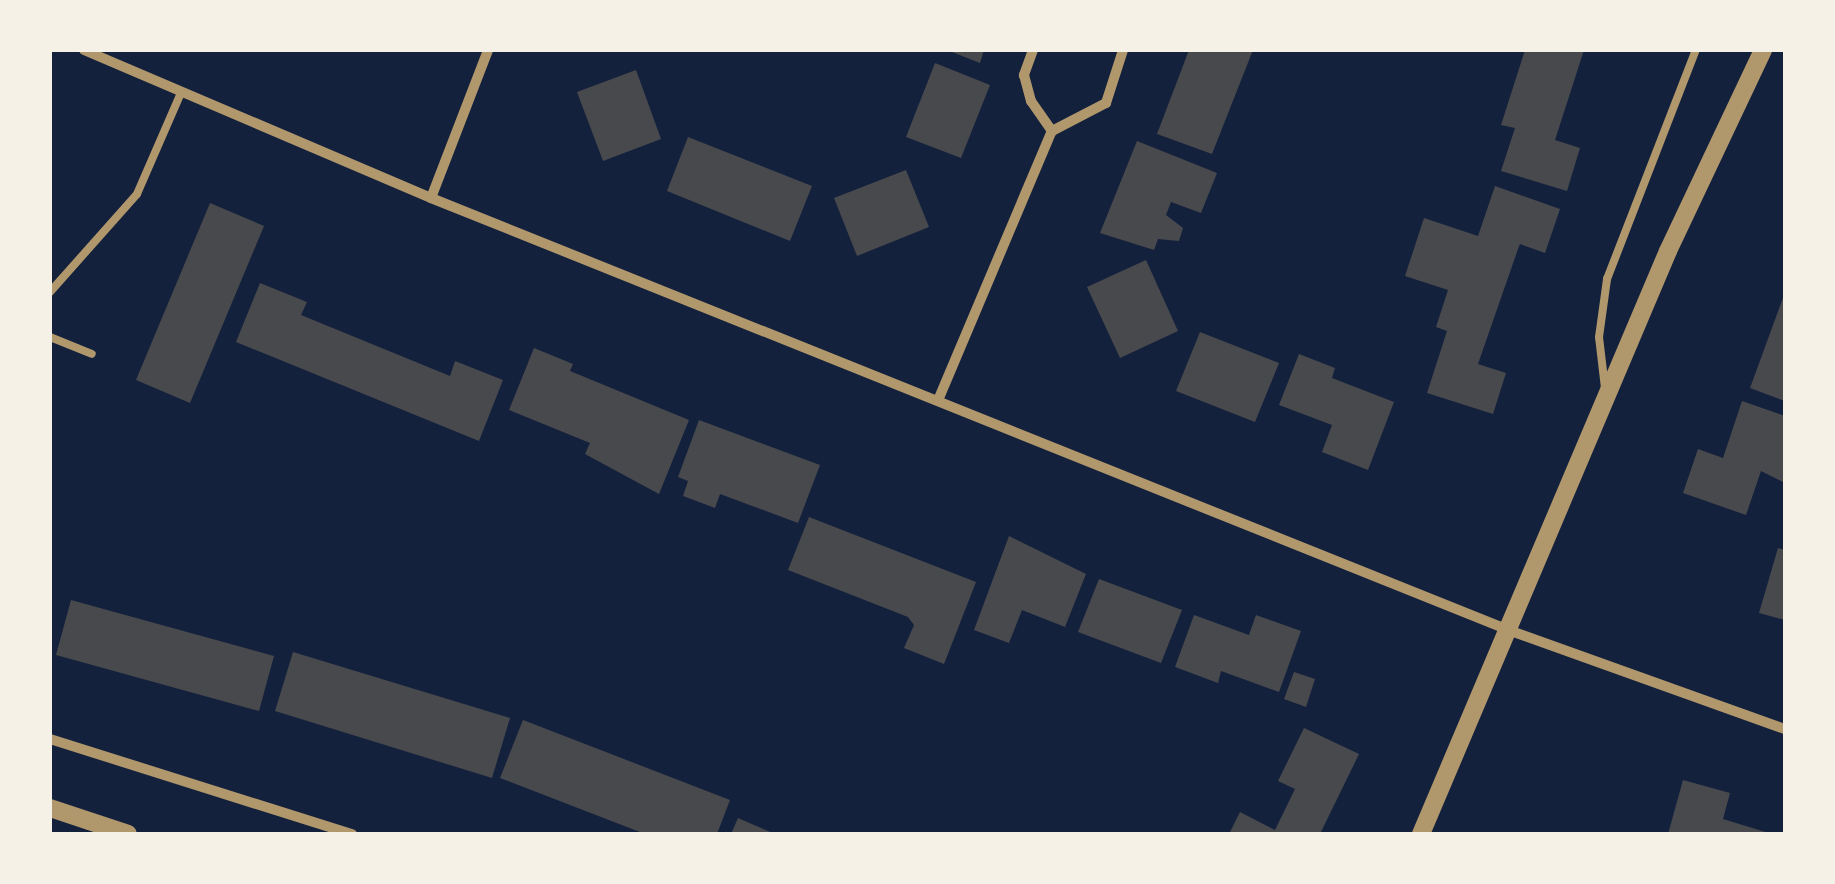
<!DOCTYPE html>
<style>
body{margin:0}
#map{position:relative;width:1835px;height:884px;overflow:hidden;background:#14213d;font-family:Roboto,sans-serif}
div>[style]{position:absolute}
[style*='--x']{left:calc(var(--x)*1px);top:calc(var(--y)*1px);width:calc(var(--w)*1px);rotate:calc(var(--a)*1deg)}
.building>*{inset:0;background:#48494c}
.service>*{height:8px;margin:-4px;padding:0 4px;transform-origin:4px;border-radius:4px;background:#b1986c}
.minor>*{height:10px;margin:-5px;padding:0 5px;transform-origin:5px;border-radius:5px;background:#b1986c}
.tertiary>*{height:18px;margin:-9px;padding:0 9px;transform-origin:9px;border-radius:9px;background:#b1986c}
span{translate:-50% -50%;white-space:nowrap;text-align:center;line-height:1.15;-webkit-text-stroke:9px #f6f1e7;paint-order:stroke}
.frame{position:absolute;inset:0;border:52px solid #f6f1e7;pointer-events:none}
</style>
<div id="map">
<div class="building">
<div style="clip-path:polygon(947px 50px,984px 50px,980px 63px)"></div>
<div style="clip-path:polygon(1189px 50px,1253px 50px,1212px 154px,1157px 134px)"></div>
<div style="clip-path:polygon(1525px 50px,1584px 50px,1555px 140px,1580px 148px,1567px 191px,1501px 171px,1515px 128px,1501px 125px)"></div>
<div style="clip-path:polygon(935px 63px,990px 85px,961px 158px,906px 137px)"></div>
<div style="clip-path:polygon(636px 70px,661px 139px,603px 161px,577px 92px)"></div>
<div style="clip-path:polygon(688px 137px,812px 186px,790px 241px,667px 191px)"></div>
<div style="clip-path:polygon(1137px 141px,1217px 173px,1201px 213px,1171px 202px,1166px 215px,1183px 228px,1179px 241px,1158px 239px,1154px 250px,1100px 233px)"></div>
<div style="clip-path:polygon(906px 170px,929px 227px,857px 256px,834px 198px)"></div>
<div style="clip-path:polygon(1495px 186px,1560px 209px,1545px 253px,1520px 244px,1518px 249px,1478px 364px,1506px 373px,1493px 414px,1427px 393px,1447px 331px,1436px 327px,1448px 290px,1405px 276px,1424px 218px,1478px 236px)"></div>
<div style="clip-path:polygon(210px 203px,264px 226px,190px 403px,136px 380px)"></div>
<div style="clip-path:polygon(1146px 260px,1178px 331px,1120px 358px,1087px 287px)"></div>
<div style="clip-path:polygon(260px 283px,307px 302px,301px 315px,450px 376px,455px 361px,503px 380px,479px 441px,236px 342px)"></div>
<div style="clip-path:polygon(1784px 295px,1785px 295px,1785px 401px,1750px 388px)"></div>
<div style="clip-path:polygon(1200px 332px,1279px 363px,1255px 422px,1176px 391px)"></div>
<div style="clip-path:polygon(534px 348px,573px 364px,570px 371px,689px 420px,659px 494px,585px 454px,590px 443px,509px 410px)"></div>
<div style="clip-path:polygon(1299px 354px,1335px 368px,1332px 378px,1394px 402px,1368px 470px,1322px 452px,1332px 425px,1279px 405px)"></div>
<div style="clip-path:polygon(1742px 401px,1785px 416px,1785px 483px,1761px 471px,1746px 515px,1683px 493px,1698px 449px,1723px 458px)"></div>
<div style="clip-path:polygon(699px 420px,820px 465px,798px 523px,720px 494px,715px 508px,683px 496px,688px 481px,678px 477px)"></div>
<div style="clip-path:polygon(809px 517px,976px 582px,944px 664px,904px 648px,914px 625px,908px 617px,788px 570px)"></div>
<div style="clip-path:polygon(1009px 536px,1086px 574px,1065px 627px,1022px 610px,1009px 643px,974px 630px)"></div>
<div style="clip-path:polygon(1778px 548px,1785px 550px,1785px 620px,1759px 613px)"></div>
<div style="clip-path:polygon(1099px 579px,1182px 610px,1161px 663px,1078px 632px)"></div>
<div style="clip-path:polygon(71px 600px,274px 656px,259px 711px,56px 655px)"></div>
<div style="clip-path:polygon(1194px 615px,1249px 635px,1256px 615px,1301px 631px,1279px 692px,1221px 671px,1218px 683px,1175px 667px)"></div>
<div style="clip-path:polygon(293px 652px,510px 718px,492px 778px,275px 711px)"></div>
<div style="clip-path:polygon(1294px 672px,1315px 679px,1306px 707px,1284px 699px)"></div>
<div style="clip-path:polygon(523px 720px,730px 800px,717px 834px,645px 834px,500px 778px)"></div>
<div style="clip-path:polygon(1304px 728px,1359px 754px,1320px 834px,1229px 834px,1240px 812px,1275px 830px,1295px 789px,1278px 781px)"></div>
<div style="clip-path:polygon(1683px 780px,1730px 793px,1723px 819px,1772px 834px,1668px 834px)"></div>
<div style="clip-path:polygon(738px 818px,775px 834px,731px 834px)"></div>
</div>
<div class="service">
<div style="--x:50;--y:292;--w:131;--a:-48.4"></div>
<div style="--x:137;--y:194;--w:110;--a:-66.5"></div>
<div style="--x:50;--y:337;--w:45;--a:22"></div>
<div style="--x:1605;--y:388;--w:51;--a:-96.7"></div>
<div style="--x:1599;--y:337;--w:59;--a:-82.1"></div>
<div style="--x:1607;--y:279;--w:246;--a:-68.8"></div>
</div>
<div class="minor">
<div style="--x:84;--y:50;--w:377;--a:23.1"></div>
<div style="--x:431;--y:198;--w:1164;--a:21.85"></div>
<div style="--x:1511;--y:631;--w:291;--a:19.7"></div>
<div style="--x:1033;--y:50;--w:27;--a:110"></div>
<div style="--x:1024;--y:75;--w:27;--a:75"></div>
<div style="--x:1031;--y:101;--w:37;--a:55"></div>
<div style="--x:431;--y:198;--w:159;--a:-68.9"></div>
<div style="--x:939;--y:398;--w:290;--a:-67.1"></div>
<div style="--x:1052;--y:131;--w:61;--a:-27.4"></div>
<div style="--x:1106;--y:103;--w:56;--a:-72.2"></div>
<div style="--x:50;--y:739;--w:317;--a:17.5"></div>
</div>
<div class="tertiary">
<div style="--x:50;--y:808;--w:82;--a:18.4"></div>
<div style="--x:1421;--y:834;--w:633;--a:-67.04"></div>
<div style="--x:1668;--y:251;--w:222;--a:-64.7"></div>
</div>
<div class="frame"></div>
</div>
